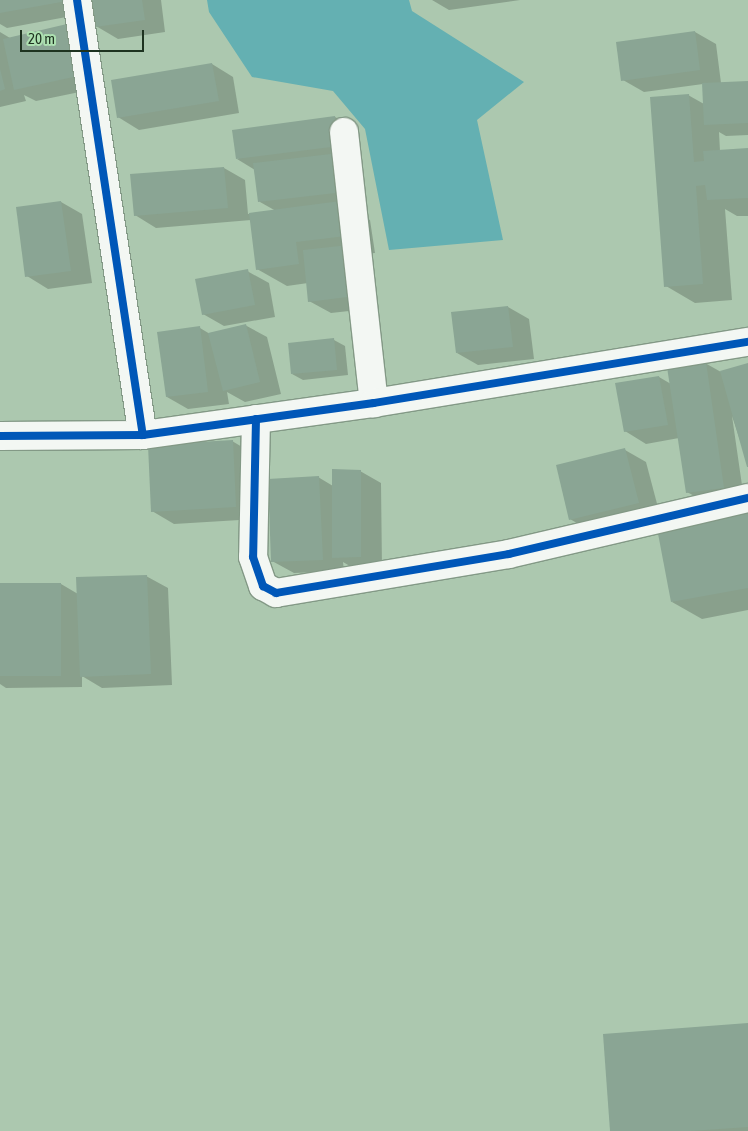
<!DOCTYPE html>
<style>
body{margin:0}
#map{position:relative;width:748px;height:1131px;overflow:hidden;background:#acc8af;font-family:"Asap Condensed",sans-serif}
div>[style]{position:absolute}
[style*='--x']{left:calc(var(--x)*1px);top:calc(var(--y)*1px);width:calc(var(--w)*1px);rotate:calc(var(--a)*1deg)}
.water>*{inset:0;background:#64b0b2}
.shadow>*{inset:0;background:#0003}
.building>*{inset:0;background:#8aa594}
.roads{filter:drop-shadow(1px 0 #839986) drop-shadow(-1px 0 #839986) drop-shadow(0 1px #839986) drop-shadow(0 -1px #839986)}
.minor>*{height:28px;margin:-14px;padding:0 14px;transform-origin:14px;border-radius:14px;background:#f3f7f3}
.cycleway>*{height:8px;margin:-4px;padding:0 4px;transform-origin:4px;border-radius:4px;background:#0057b8}
span{translate:-50% -50%;white-space:nowrap;text-align:center;line-height:1.15;-webkit-text-stroke:4px #ade1b1;paint-order:stroke}
.scale{position:absolute;left:20px;top:30px;width:124px;height:22px;box-sizing:border-box;border:2px solid #1e3320;border-top:0;padding-left:6px;font-size:15px;line-height:18px;white-space:nowrap;color:#1e3320;-webkit-text-stroke:4px #ade1b1;paint-order:stroke}
</style>
<div id="map">
<div class="water">
<div style="clip-path:polygon(207px 0,409px 0,412px 11px,524px 82px,477px 120px,503px 240px,389px 250px,365px 129px,333px 91px,252px 77px,209px 12px)"></div>
</div>
<div class="shadow">
<div style="clip-path:polygon(0 0,85px 0,88px 13px,7px 28px,0 24px)"></div>
<div style="clip-path:polygon(93px 0,161px 0,165px 32px,118px 39px,96px 26px)"></div>
<div style="clip-path:polygon(432px 0,520px 0,449px 10px)"></div>
<div style="clip-path:polygon(0 32px,10px 38px,99px 88px,36px 101px,24px 95px,26px 101px,0 107px)"></div>
<div style="clip-path:polygon(695px 32px,716px 44px,721px 83px,748px 82px,748px 135px,726px 136px,719px 132px,720px 151px,748px 149px,748px 216px,737px 216px,725px 209px,732px 300px,695px 303px,666px 286px,688px 95px,704px 104px,703px 84px,644px 92px,623px 80px)"></div>
<div style="clip-path:polygon(212px 64px,233px 77px,239px 113px,139px 130px,118px 117px)"></div>
<div style="clip-path:polygon(335px 117px,356px 130px,346px 206px,370px 220px,375px 253px,362px 254px,376px 308px,331px 313px,309px 301px,308px 283px,287px 286px,257px 269px,251px 220px,156px 228px,135px 215px,224px 168px,245px 180px,248px 214px,276px 211px,260px 202px,255px 170px,237px 159px)"></div>
<div style="clip-path:polygon(61px 202px,82px 214px,92px 283px,48px 289px,27px 276px)"></div>
<div style="clip-path:polygon(247px 271px,269px 283px,275px 317px,224px 326px,203px 314px)"></div>
<div style="clip-path:polygon(508px 307px,529px 319px,534px 359px,478px 365px,457px 353px)"></div>
<div style="clip-path:polygon(245px 325px,267px 337px,281px 394px,245px 402px,227px 392px,229px 404px,188px 409px,167px 397px,200px 328px,210px 334px)"></div>
<div style="clip-path:polygon(334px 340px,345px 346px,348px 375px,303px 380px,292px 374px)"></div>
<div style="clip-path:polygon(705px 363px,721px 372px,748px 364px,748px 464px,732px 416px,744px 499px,709px 504px,687px 492px,679px 438px,646px 444px,625px 431px,659px 377px,671px 384px)"></div>
<div style="clip-path:polygon(232px 441px,254px 454px,257px 519px,174px 524px,152px 511px)"></div>
<div style="clip-path:polygon(625px 450px,646px 462px,660px 515px,592px 532px,570px 519px)"></div>
<div style="clip-path:polygon(360px 471px,381px 483px,382px 568px,355px 569px,343px 562px,344px 571px,294px 573px,272px 561px,318px 477px,333px 486px)"></div>
<div style="clip-path:polygon(748px 506px,748px 610px,702px 619px,672px 602px)"></div>
<div style="clip-path:polygon(146px 576px,168px 588px,172px 685px,102px 688px,82px 676px,82px 687px,6px 688px,0 684px,0 585px,61px 584px,78px 594px)"></div>
<div style="clip-path:polygon(748px 1024px,748px 1131px,612px 1131px)"></div>
</div>
<div class="building">
<div style="clip-path:polygon(0 0,67px 0,67px 1px,0 13px)"></div>
<div style="clip-path:polygon(91px 0,142px 0,145px 20px,95px 27px)"></div>
<div style="clip-path:polygon(67px 24px,78px 76px,14px 90px,3px 39px)"></div>
<div style="clip-path:polygon(695px 31px,700px 70px,621px 81px,616px 42px)"></div>
<div style="clip-path:polygon(212px 63px,219px 101px,117px 118px,111px 80px)"></div>
<div style="clip-path:polygon(0 69px,5px 89px,0 91px)"></div>
<div style="clip-path:polygon(748px 81px,748px 123px,704px 125px,702px 83px)"></div>
<div style="clip-path:polygon(689px 94px,694px 162px,704px 161px,703px 151px,748px 148px,748px 198px,707px 200px,705px 185px,696px 186px,703px 284px,664px 287px,650px 97px)"></div>
<div style="clip-path:polygon(335px 116px,339px 146px,236px 159px,232px 130px)"></div>
<div style="clip-path:polygon(339px 153px,344px 192px,258px 202px,253px 163px)"></div>
<div style="clip-path:polygon(224px 167px,228px 208px,134px 216px,130px 174px)"></div>
<div style="clip-path:polygon(61px 201px,71px 271px,25px 277px,16px 207px)"></div>
<div style="clip-path:polygon(341px 201px,346px 236px,296px 242px,299px 264px,256px 270px,249px 213px)"></div>
<div style="clip-path:polygon(349px 245px,355px 296px,308px 302px,303px 250px)"></div>
<div style="clip-path:polygon(248px 269px,255px 305px,202px 315px,195px 279px)"></div>
<div style="clip-path:polygon(508px 306px,513px 347px,456px 353px,451px 312px)"></div>
<div style="clip-path:polygon(246px 324px,260px 382px,223px 391px,208px 333px)"></div>
<div style="clip-path:polygon(200px 326px,208px 392px,166px 397px,157px 332px)"></div>
<div style="clip-path:polygon(334px 338px,337px 370px,291px 374px,288px 343px)"></div>
<div style="clip-path:polygon(706px 362px,724px 488px,686px 493px,667px 367px)"></div>
<div style="clip-path:polygon(748px 363px,748px 467px,747px 467px,720px 371px)"></div>
<div style="clip-path:polygon(659px 376px,668px 425px,624px 432px,615px 383px)"></div>
<div style="clip-path:polygon(233px 440px,236px 507px,151px 512px,148px 445px)"></div>
<div style="clip-path:polygon(625px 448px,639px 503px,569px 520px,556px 465px)"></div>
<div style="clip-path:polygon(332px 469px,361px 470px,361px 557px,332px 558px)"></div>
<div style="clip-path:polygon(319px 476px,323px 560px,271px 562px,268px 479px)"></div>
<div style="clip-path:polygon(748px 505px,748px 588px,671px 602px,656px 523px)"></div>
<div style="clip-path:polygon(147px 575px,151px 674px,80px 677px,76px 577px)"></div>
<div style="clip-path:polygon(0 583px,61px 583px,61px 676px,0 676px)"></div>
<div style="clip-path:polygon(748px 1023px,748px 1127px,691px 1131px,610px 1131px,603px 1034px)"></div>
</div>
<div class="roads">
<div class="minor">
<div style="--x:77;--y:0;--w:440;--a:81.4"></div>
<div style="--x:344;--y:132;--w:273;--a:83.7"></div>
<div style="--x:256;--y:419;--w:138;--a:91.2"></div>
<div style="--x:253;--y:557;--w:31;--a:71"></div>
<div style="--x:263;--y:586;--w:15;--a:28"></div>
<div style="--x:276;--y:593;--w:236;--a:-9.5"></div>
<div style="--x:509;--y:554;--w:245;--a:-13.2"></div>
<div style="--x:0;--y:436;--w:143;--a:-0.4"></div>
<div style="--x:143;--y:435;--w:233;--a:-7.9"></div>
<div style="--x:374;--y:403;--w:379;--a:-9.3"></div>
</div>
</div>
<div class="cycleway">
<div style="--x:77;--y:0;--w:440;--a:81.4"></div>
<div style="--x:256;--y:419;--w:138;--a:91.2"></div>
<div style="--x:253;--y:557;--w:31;--a:71"></div>
<div style="--x:263;--y:586;--w:15;--a:28"></div>
<div style="--x:276;--y:593;--w:236;--a:-9.5"></div>
<div style="--x:509;--y:554;--w:245;--a:-13.2"></div>
<div style="--x:0;--y:436;--w:143;--a:-0.4"></div>
<div style="--x:143;--y:435;--w:233;--a:-7.9"></div>
<div style="--x:374;--y:403;--w:379;--a:-9.3"></div>
</div>
<div class="scale">20 m</div>
</div>
